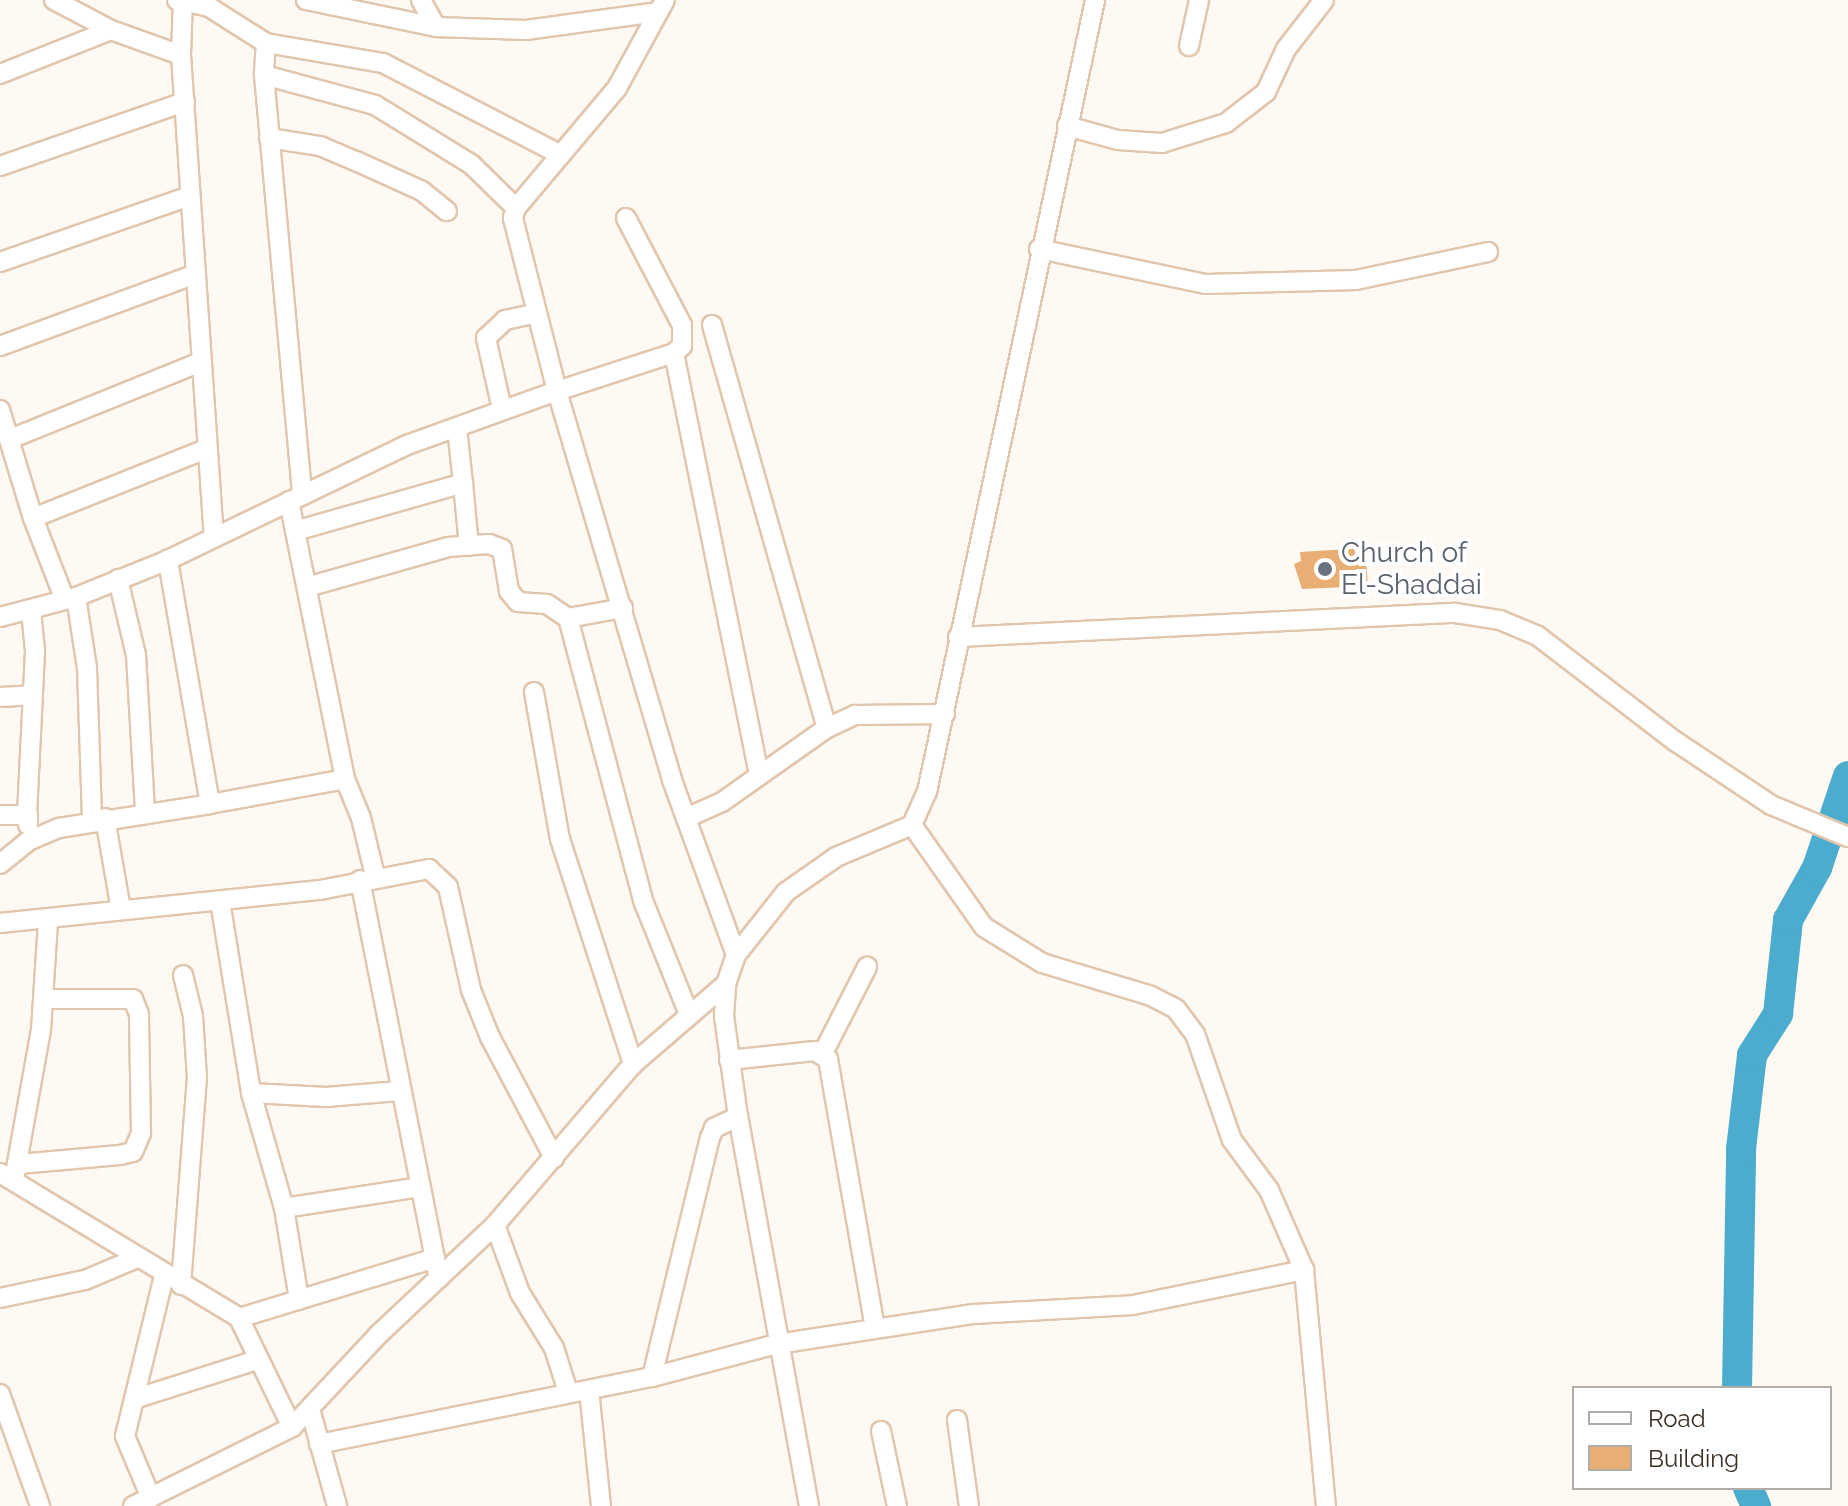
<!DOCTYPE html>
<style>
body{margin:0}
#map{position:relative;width:1848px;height:1506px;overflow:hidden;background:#fff9f4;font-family:Raleway,sans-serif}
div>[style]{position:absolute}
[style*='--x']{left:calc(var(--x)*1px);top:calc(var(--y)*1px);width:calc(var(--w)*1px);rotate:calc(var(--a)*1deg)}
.river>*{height:30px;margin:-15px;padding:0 15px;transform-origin:15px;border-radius:15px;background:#4cacce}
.building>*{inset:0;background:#e9ae73}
.roads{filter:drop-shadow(2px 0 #e1c6ad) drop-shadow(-2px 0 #e1c6ad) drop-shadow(0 2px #e1c6ad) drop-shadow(0 -2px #e1c6ad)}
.minor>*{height:18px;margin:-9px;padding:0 9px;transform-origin:9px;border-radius:9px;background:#fff}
.dots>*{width:22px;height:22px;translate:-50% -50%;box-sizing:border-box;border:4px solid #fff;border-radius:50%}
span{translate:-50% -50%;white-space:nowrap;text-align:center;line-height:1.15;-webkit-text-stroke:8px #fff;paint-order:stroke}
.worship-label{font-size:28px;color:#5b616d}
.left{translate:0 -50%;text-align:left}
.legend{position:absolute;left:1572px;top:1386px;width:260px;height:104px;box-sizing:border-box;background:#fff;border:2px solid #b1aca8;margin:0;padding:10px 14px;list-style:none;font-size:24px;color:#3b3026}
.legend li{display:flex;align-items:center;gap:16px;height:40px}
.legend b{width:40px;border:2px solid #b1aca8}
</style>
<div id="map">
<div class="river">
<div style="--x:1737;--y:1388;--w:239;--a:-89"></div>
<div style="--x:1741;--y:1149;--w:95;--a:-83.3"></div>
<div style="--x:1752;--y:1055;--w:49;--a:-57.6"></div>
<div style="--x:1778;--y:1014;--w:95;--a:-83.9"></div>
<div style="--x:1788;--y:920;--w:60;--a:-60.9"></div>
<div style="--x:1817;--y:868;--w:97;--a:-71.4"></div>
<div style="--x:1748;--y:1488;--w:20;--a:66"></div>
</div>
<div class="building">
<div style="clip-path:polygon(1365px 548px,1368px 586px,1302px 589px,1294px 564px,1301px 561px,1300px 552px)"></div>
</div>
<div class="roads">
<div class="minor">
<div style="--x:54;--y:0;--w:64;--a:27.8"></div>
<div style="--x:111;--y:30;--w:74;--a:19.7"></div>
<div style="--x:177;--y:0;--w:33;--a:12"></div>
<div style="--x:209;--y:7;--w:67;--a:32.3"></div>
<div style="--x:266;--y:43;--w:119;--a:9.7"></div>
<div style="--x:383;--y:63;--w:200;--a:27.3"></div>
<div style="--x:183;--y:0;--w:55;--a:92.1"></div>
<div style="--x:181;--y:55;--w:482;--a:86.1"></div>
<div style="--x:306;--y:0;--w:133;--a:11.7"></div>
<div style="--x:436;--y:27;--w:90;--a:1.9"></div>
<div style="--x:526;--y:30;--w:132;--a:-7.8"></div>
<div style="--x:421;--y:0;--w:31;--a:61"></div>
<div style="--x:266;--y:43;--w:32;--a:94"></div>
<div style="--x:264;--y:75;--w:422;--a:84.8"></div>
<div style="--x:1189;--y:46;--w:47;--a:-77.7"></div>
<div style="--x:0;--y:74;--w:119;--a:-21.6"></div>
<div style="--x:264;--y:75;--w:115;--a:15.1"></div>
<div style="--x:375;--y:105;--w:113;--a:31.6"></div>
<div style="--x:471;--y:164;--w:63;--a:44.4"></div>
<div style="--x:1067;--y:126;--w:53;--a:15.4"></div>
<div style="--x:1118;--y:140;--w:44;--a:3.9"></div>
<div style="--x:1162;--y:143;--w:67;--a:-17.4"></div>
<div style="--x:1226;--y:123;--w:51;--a:-37.8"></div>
<div style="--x:1266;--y:92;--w:47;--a:-65.1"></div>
<div style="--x:1286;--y:49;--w:62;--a:-52.2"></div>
<div style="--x:269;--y:138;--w:52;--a:8.9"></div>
<div style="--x:320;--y:146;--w:39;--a:23"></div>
<div style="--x:356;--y:161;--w:72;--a:24.4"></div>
<div style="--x:422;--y:191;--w:32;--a:39"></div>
<div style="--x:0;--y:166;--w:196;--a:-19.1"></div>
<div style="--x:626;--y:218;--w:121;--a:62.4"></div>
<div style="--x:682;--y:325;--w:21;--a:90"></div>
<div style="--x:682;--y:346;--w:11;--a:139"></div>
<div style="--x:674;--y:353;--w:123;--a:162"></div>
<div style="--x:557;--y:391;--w:179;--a:-104.3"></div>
<div style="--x:513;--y:218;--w:10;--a:-73"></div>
<div style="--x:516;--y:208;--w:157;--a:-49.9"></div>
<div style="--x:617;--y:88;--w:100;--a:-61.4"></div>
<div style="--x:1039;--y:249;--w:170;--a:11.9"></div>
<div style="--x:1205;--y:284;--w:151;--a:-1.5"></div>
<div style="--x:1356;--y:280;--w:135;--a:-12"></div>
<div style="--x:0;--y:262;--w:201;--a:-19.2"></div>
<div style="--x:712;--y:325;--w:419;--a:74.1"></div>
<div style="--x:0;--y:346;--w:209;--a:-20.2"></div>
<div style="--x:674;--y:353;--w:429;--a:78.6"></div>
<div style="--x:502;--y:409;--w:73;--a:-102.7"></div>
<div style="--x:486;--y:338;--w:26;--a:-43"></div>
<div style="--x:505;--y:320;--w:30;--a:-12"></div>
<div style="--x:0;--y:410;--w:113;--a:73"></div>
<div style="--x:33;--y:518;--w:88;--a:68.7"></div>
<div style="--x:457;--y:428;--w:55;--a:83.8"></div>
<div style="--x:10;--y:439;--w:206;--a:-22"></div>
<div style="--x:289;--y:501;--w:284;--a:78.6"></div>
<div style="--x:345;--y:779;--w:42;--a:67.7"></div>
<div style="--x:361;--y:818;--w:60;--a:76.4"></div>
<div style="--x:33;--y:518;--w:186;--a:-21.7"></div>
<div style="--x:295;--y:531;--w:175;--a:-15.9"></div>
<div style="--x:463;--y:483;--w:63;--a:84.6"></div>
<div style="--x:118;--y:579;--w:78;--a:76.7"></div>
<div style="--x:136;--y:655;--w:158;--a:86.7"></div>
<div style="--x:307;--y:587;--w:147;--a:-15.8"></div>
<div style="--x:448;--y:547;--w:41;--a:-4.2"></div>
<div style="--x:489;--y:544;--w:14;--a:21"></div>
<div style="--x:502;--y:549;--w:43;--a:80.5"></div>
<div style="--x:509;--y:591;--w:14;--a:51"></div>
<div style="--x:518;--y:602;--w:29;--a:4"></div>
<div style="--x:547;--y:604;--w:25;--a:34"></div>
<div style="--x:568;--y:618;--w:56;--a:-10.3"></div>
<div style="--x:76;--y:597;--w:72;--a:81.2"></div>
<div style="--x:87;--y:668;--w:151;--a:88.1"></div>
<div style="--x:0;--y:617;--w:79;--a:-14.7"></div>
<div style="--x:76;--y:597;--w:99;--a:-21.9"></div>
<div style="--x:168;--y:560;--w:265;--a:-25.7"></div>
<div style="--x:407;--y:445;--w:159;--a:-19.8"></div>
<div style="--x:557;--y:391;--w:406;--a:73.5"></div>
<div style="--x:672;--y:780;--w:186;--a:69.9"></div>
<div style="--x:568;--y:618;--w:295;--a:75.1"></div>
<div style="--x:644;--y:903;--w:118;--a:68"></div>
<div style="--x:958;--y:637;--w:498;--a:-2.8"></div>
<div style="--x:1455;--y:613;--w:46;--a:8.8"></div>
<div style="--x:1500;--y:620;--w:41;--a:22.8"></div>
<div style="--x:1538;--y:636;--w:173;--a:37.5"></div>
<div style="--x:1675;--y:741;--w:115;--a:33.7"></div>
<div style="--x:1771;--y:805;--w:83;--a:22.6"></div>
<div style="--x:534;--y:692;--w:149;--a:80"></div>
<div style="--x:560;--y:839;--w:237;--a:72"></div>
<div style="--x:0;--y:697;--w:33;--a:-3"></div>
<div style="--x:210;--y:804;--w:137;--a:-10.5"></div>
<div style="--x:0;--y:815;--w:28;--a:0"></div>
<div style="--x:28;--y:815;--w:10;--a:90"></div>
<div style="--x:27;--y:815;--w:164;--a:-87.2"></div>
<div style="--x:35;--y:651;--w:41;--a:-95.6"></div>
<div style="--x:105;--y:818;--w:93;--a:80.1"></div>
<div style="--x:686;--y:818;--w:39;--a:-24"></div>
<div style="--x:722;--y:802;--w:128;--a:-35.2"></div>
<div style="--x:827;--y:728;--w:31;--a:-25"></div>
<div style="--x:855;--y:715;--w:90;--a:-0.6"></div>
<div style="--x:912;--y:825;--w:125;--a:54.8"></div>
<div style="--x:984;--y:927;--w:68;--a:31.8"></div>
<div style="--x:1042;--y:963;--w:114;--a:16.8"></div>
<div style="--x:1151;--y:996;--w:28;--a:27"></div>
<div style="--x:1176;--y:1009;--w:31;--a:53"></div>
<div style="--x:1195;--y:1034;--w:112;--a:70.8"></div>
<div style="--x:1232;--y:1140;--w:62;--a:53.5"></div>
<div style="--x:1269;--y:1190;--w:87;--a:66.4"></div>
<div style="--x:1304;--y:1270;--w:237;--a:84.7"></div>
<div style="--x:0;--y:864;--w:36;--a:-39"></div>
<div style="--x:28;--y:841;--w:34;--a:-23"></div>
<div style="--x:59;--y:828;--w:153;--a:-9"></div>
<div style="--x:210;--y:804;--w:248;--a:-99.8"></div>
<div style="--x:360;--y:880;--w:406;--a:78.8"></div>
<div style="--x:220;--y:901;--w:194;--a:80.8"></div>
<div style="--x:251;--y:1093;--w:120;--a:74"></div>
<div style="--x:284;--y:1208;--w:93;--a:80.7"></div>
<div style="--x:0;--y:923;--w:322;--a:-5.9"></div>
<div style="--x:320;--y:890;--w:111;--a:-10.9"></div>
<div style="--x:429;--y:869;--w:26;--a:43"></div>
<div style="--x:448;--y:887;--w:106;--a:77.4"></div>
<div style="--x:471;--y:990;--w:51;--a:68"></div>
<div style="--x:490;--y:1037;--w:137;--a:62.1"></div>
<div style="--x:823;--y:1053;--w:97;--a:-62.9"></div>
<div style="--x:729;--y:1060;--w:86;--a:-6"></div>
<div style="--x:815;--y:1051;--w:15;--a:32"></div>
<div style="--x:828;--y:1059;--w:272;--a:80.1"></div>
<div style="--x:251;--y:1093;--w:75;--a:3.1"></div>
<div style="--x:326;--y:1097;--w:73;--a:-4.7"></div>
<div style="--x:19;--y:1164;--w:101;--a:-5.1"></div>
<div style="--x:120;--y:1155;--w:13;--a:-13"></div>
<div style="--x:133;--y:1152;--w:21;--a:-67"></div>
<div style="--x:141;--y:1133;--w:119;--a:-91"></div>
<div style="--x:139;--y:1014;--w:16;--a:-112"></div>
<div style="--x:133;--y:999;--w:90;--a:180"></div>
<div style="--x:0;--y:1173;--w:280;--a:31.2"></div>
<div style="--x:239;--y:1318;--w:121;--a:64.1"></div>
<div style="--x:15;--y:1174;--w:146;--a:-79.8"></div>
<div style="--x:41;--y:1030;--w:109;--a:-86.3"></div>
<div style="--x:284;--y:1208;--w:137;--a:-8.8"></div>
<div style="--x:495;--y:1225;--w:72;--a:69.8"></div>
<div style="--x:520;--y:1293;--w:65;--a:58.3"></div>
<div style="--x:554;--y:1348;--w:46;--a:72.3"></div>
<div style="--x:181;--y:1285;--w:208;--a:-85.6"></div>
<div style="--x:197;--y:1078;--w:62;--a:-93.7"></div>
<div style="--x:193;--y:1016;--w:42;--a:-103.7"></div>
<div style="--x:0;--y:1298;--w:87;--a:-12"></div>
<div style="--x:85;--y:1280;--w:54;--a:-22.8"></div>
<div style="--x:239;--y:1318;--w:205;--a:-17"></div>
<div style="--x:652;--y:1377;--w:246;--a:-76.4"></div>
<div style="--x:710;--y:1138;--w:11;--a:-68"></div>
<div style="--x:714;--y:1128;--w:26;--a:-25"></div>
<div style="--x:589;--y:1390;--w:117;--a:84.1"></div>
<div style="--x:0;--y:1394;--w:119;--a:70.3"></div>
<div style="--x:134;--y:1399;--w:129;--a:-17.6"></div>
<div style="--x:310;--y:1409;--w:101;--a:74.4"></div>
<div style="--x:957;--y:1420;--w:87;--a:82.1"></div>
<div style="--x:881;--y:1431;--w:77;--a:78"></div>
<div style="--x:319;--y:1444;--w:340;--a:-11.4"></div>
<div style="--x:652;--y:1377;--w:129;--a:-14.8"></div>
<div style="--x:777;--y:1344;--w:199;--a:-8.7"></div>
<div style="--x:974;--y:1314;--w:159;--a:-3.2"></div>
<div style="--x:1133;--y:1305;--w:175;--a:-11.6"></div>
<div style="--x:151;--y:1498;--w:67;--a:-112.8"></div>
<div style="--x:125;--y:1436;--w:165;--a:-76.3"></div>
<div style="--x:133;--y:1506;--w:178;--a:-26.4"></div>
<div style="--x:292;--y:1427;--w:127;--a:-46.9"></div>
<div style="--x:379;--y:1334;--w:159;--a:-43.2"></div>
<div style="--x:495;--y:1225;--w:212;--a:-49.4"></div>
<div style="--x:633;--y:1064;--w:123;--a:-40.7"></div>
<div style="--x:809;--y:1506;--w:395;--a:-100.3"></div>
<div style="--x:738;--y:1117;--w:102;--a:-97.9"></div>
<div style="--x:724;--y:1016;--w:32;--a:-86"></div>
<div style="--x:726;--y:984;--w:31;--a:-71"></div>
<div style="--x:736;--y:955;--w:80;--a:-51.6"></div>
<div style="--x:786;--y:892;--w:61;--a:-35"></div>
<div style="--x:836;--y:857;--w:82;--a:-22.8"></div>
<div style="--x:912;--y:825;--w:36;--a:-66"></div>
<div style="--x:927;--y:792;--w:810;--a:-78.02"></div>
</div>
</div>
<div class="dots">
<div style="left:1325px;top:569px;background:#6b7280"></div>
</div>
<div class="worship-label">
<span class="left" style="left:1341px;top:569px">Church of<br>El-Shaddai</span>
</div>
<ul class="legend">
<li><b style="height:10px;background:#fff"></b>Road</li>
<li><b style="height:22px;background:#e9ae73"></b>Building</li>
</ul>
</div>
